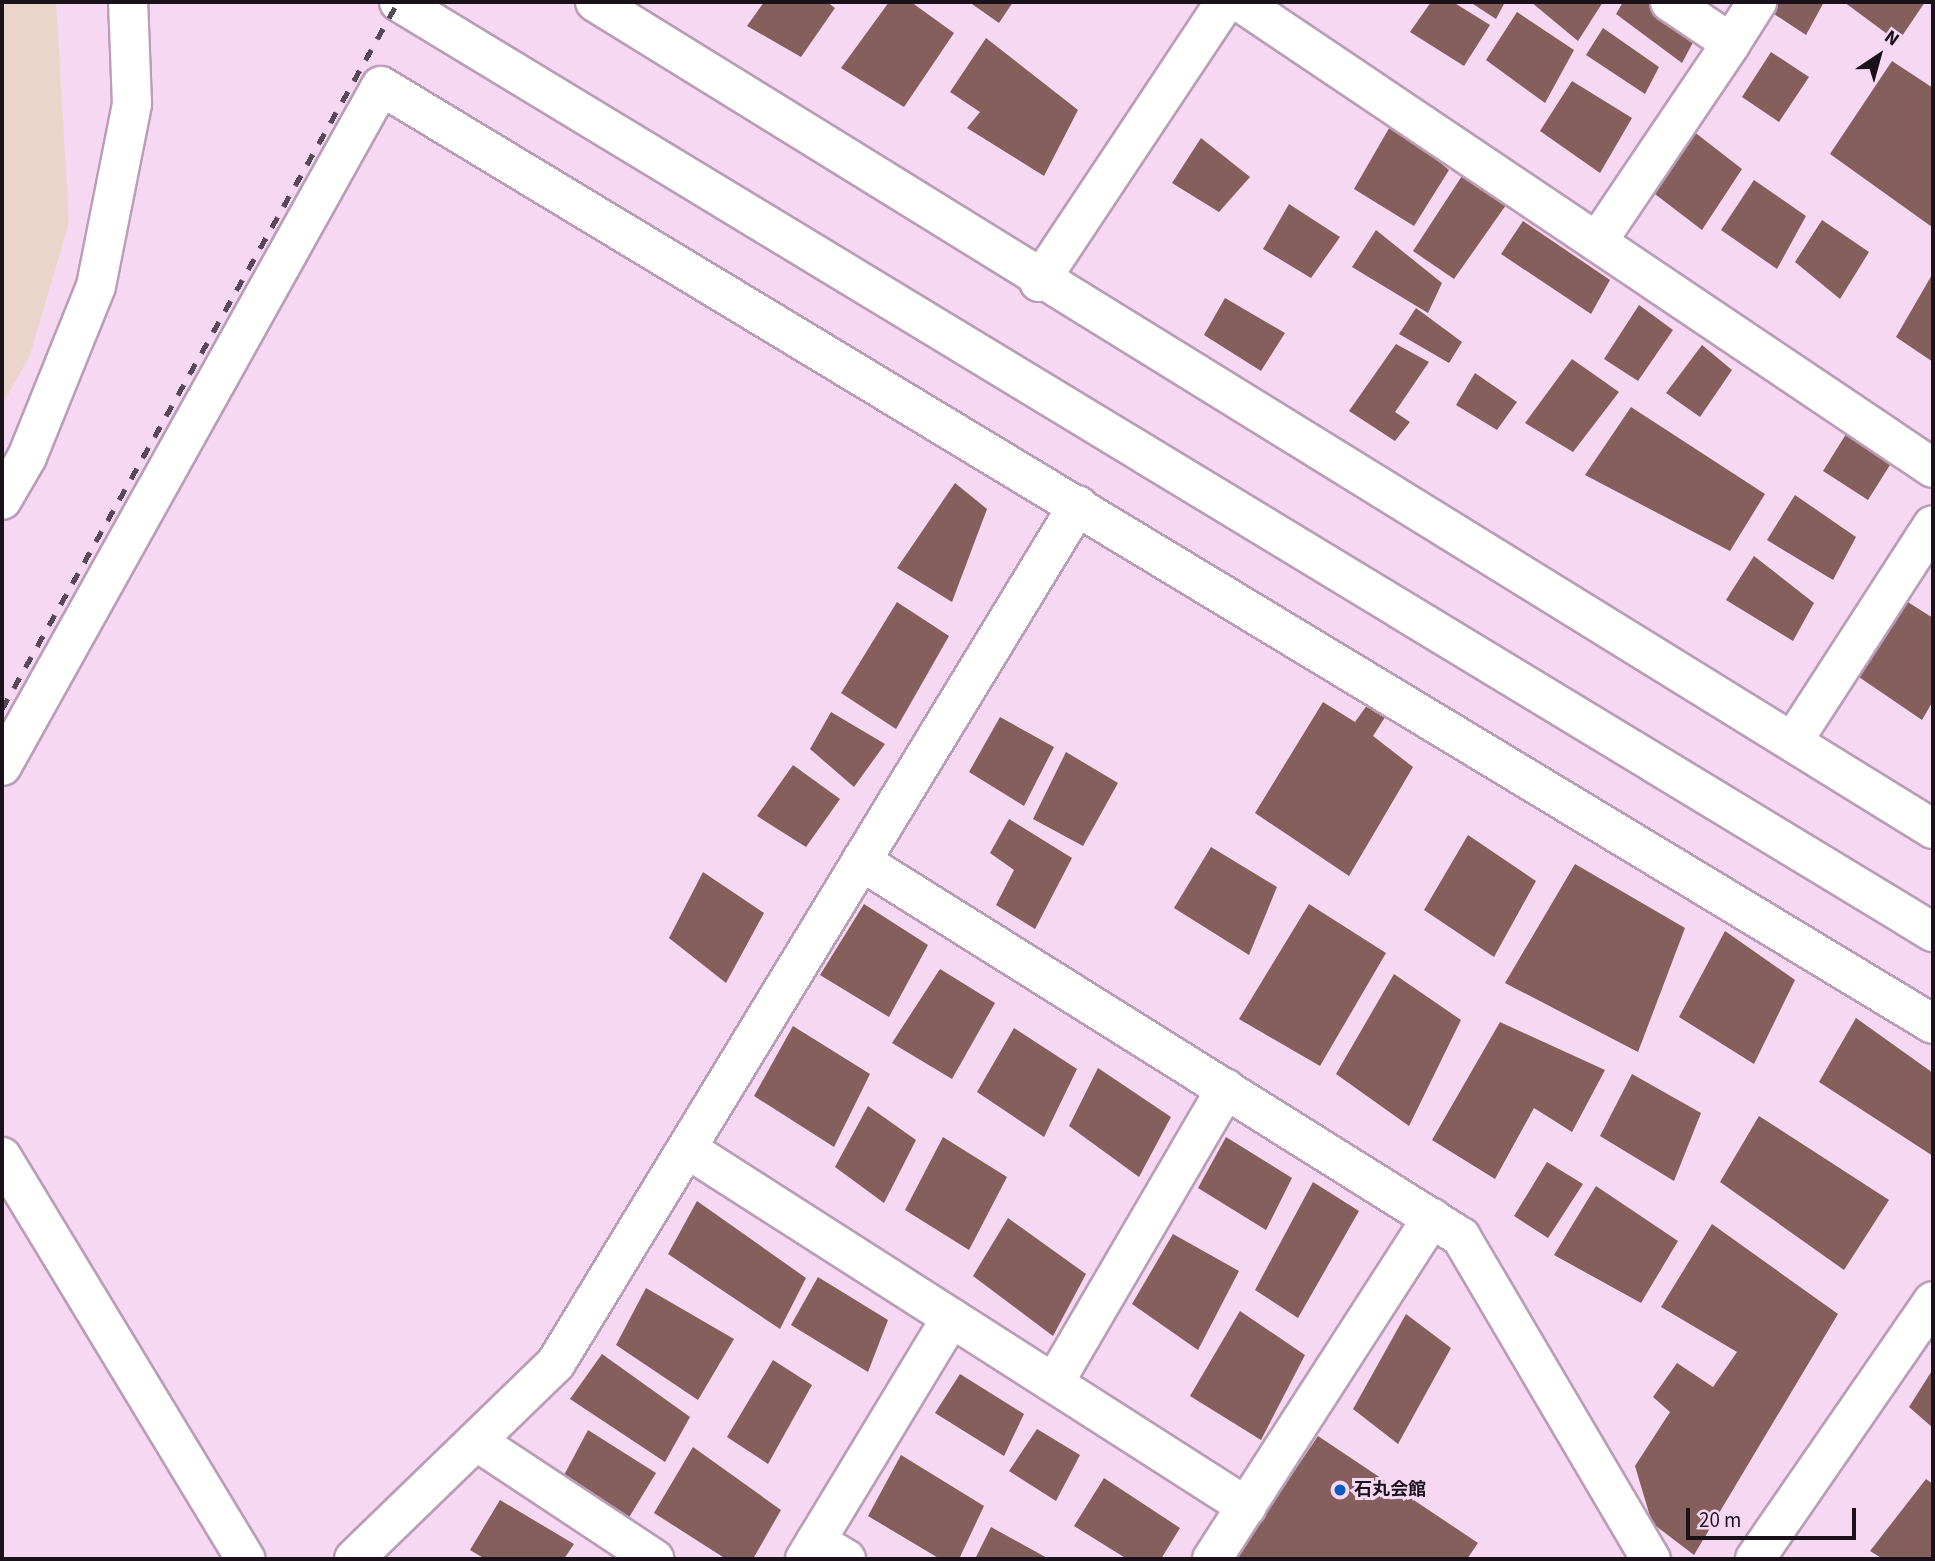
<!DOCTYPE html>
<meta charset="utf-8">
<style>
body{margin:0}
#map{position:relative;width:1935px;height:1561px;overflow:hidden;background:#f6d8f3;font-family:"Source Sans 3","Noto Sans JP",sans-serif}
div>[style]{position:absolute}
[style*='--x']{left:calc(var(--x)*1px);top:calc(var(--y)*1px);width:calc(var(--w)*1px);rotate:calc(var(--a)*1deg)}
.industrial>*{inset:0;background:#ebd4c9}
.building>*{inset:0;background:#845f5c}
.roads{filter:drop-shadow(2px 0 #ba9db7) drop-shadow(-2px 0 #ba9db7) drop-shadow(0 2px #ba9db7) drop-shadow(0 -2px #ba9db7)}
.minor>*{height:38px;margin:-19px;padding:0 19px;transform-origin:19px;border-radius:19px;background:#fff}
.rail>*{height:5px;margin-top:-2.5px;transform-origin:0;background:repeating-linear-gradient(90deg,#594958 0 12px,transparent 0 24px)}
.dots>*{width:19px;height:19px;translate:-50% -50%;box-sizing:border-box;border:4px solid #f6d8f3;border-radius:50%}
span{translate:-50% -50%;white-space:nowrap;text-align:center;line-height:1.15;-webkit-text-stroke:6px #f6d8f3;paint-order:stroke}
.poi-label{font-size:18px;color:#1b111a;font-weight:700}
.left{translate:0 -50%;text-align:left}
.frame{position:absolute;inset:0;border:4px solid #1b111a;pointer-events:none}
.north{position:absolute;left:1844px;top:21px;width:70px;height:70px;-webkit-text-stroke:5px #f6d8f3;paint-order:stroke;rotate:36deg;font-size:19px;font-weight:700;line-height:28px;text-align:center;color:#1b111a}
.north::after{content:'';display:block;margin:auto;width:24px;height:32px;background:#1b111a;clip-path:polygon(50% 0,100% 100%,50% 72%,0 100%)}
.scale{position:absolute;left:1686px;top:1508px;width:170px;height:32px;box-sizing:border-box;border:4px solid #1b111a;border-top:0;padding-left:9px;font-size:21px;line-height:24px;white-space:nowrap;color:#1b111a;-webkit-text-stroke:5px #f6d8f3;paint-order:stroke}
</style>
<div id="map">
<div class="industrial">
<div style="clip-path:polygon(2px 2px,56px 2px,69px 222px,30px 355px,2px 405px)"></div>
</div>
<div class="building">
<div style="clip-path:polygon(764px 2px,827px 2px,835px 8px,801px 57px,747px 26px)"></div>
<div style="clip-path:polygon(889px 2px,911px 2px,954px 33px,904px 107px,841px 68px)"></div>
<div style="clip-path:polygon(969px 2px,1013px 2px,999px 23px)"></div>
<div style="clip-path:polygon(1431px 2px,1453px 2px,1490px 25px,1464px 66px,1410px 32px)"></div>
<div style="clip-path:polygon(1470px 2px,1505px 2px,1496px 19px)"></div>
<div style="clip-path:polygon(1531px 2px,1603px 2px,1578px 41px)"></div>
<div style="clip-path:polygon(1623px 2px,1656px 2px,1699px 31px,1682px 63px,1616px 14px)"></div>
<div style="clip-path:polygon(1773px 2px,1824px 2px,1806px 35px,1768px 10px)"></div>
<div style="clip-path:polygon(1844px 2px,1925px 2px,1898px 42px)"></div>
<div style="clip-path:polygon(1517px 12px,1574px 50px,1545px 103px,1486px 60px)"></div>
<div style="clip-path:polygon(1603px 28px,1659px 67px,1645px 94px,1586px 55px)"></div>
<div style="clip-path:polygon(986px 38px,1078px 110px,1044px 176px,967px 128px,980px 112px,950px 92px)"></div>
<div style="clip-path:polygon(1771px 52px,1809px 77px,1779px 122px,1742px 97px)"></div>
<div style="clip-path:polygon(1892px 61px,1933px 88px,1932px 227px,1830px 154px)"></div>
<div style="clip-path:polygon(1572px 81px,1632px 118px,1600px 173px,1540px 131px)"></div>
<div style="clip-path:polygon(1392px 123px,1449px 170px,1414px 226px,1354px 189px)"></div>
<div style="clip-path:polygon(1693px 131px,1742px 169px,1702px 230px,1651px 191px)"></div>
<div style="clip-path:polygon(1201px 138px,1250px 177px,1219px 212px,1172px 183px)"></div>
<div style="clip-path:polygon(1462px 176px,1506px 205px,1454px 279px,1413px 251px)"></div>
<div style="clip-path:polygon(1754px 180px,1806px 216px,1777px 269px,1721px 230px)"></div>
<div style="clip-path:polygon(1289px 204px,1340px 237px,1311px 278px,1263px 249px)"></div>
<div style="clip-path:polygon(1822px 220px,1869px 252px,1840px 299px,1795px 262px)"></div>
<div style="clip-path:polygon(1523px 221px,1610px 280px,1591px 314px,1501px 254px)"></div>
<div style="clip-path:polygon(1376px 230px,1442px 283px,1428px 313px,1352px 267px)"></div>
<div style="clip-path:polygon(1933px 273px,1933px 362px,1896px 337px)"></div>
<div style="clip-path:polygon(1225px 298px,1285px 333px,1261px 371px,1204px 335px)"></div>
<div style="clip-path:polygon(1639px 305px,1673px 330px,1638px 381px,1604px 359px)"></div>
<div style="clip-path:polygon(1416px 308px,1462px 342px,1449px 363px,1399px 334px)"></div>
<div style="clip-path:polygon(1396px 344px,1429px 362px,1395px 412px,1410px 422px,1395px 441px,1349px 411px)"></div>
<div style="clip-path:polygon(1702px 345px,1732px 370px,1700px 417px,1666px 393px)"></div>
<div style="clip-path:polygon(1572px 359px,1619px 392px,1573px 452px,1525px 423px)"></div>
<div style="clip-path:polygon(1475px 373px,1517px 402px,1497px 430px,1456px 405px)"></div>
<div style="clip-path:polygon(1631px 407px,1765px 494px,1730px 551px,1585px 475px)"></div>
<div style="clip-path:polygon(1853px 423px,1895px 457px,1868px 500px,1823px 471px)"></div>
<div style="clip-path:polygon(955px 483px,987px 509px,952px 602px,897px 568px)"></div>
<div style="clip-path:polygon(1795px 495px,1856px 537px,1833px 580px,1767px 540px)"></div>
<div style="clip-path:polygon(1754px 556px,1814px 603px,1793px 641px,1726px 600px)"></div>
<div style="clip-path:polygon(1903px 599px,1933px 618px,1933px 701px,1922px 720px,1856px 675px)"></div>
<div style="clip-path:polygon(897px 602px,949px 636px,896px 729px,841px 693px)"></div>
<div style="clip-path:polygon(1370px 701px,1387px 714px,1373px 736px,1413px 767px,1349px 876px,1255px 813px,1323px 702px,1355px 722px)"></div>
<div style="clip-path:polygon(831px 712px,885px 744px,854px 787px,810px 749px)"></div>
<div style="clip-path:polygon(1000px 717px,1054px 747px,1024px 806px,969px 772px)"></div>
<div style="clip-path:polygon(1066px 752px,1118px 783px,1083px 846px,1033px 819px)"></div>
<div style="clip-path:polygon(793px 765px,840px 799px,806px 847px,757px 816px)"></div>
<div style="clip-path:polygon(1009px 819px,1072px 858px,1035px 929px,996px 905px,1014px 870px,990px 853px)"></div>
<div style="clip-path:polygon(1468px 835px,1536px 881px,1494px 957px,1424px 910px)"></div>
<div style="clip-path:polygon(1211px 847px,1277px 887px,1249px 955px,1174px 908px)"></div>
<div style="clip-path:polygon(1575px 864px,1685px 928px,1638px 1052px,1505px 983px)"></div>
<div style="clip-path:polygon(703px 872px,764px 913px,726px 983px,669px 938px)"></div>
<div style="clip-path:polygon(864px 904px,928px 945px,889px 1017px,820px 975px)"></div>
<div style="clip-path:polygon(1309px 904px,1386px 953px,1320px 1066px,1239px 1019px)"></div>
<div style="clip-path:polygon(1725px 931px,1795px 980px,1754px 1064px,1679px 1017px)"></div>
<div style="clip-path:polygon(940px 969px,995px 1003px,952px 1079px,892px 1043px)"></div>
<div style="clip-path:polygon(1394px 974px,1461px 1020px,1409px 1126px,1336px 1074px)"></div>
<div style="clip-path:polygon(1856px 1018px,1933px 1073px,1933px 1156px,1819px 1082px)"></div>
<div style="clip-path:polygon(1500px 1022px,1605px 1070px,1572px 1132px,1534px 1108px,1495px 1179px,1432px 1140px)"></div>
<div style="clip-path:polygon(793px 1026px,870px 1074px,834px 1147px,754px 1096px)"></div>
<div style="clip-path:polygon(1014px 1028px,1077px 1069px,1044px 1137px,977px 1092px)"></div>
<div style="clip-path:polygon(1098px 1068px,1171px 1117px,1139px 1177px,1069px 1126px)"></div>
<div style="clip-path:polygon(1632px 1074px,1701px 1113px,1674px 1181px,1600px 1136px)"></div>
<div style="clip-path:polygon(868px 1106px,916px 1140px,884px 1203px,835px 1167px)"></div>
<div style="clip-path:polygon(1759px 1116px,1889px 1200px,1844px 1270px,1720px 1182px)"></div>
<div style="clip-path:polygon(943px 1137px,1007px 1177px,969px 1250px,905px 1210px)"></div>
<div style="clip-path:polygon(1226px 1137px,1292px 1178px,1266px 1230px,1198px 1188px)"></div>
<div style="clip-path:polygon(1547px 1162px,1583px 1184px,1548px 1238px,1514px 1216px)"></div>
<div style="clip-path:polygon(1313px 1182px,1359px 1211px,1298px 1318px,1255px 1290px)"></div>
<div style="clip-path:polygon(1596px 1186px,1678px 1241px,1641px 1303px,1554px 1255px)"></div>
<div style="clip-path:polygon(697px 1201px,806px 1278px,780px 1329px,668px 1254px)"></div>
<div style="clip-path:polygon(1008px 1218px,1086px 1274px,1053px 1336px,973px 1276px)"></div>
<div style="clip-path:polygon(1712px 1224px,1838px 1314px,1694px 1555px,1652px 1523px,1635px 1466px,1670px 1412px,1653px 1397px,1677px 1363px,1713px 1387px,1737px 1352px,1661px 1307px)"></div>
<div style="clip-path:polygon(1173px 1234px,1239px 1271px,1198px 1350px,1132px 1304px)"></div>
<div style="clip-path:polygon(818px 1277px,888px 1320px,868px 1372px,791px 1325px)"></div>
<div style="clip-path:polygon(646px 1288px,734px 1339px,698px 1400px,616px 1345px)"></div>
<div style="clip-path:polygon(1240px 1311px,1305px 1355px,1261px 1440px,1190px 1396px)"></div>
<div style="clip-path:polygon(1406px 1314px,1451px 1348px,1398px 1444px,1353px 1409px)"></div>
<div style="clip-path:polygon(602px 1354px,690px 1417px,665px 1462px,570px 1399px)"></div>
<div style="clip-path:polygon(773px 1360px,812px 1385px,768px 1464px,727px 1437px)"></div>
<div style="clip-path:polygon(1933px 1369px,1933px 1428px,1909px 1407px)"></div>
<div style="clip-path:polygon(960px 1374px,1024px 1414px,1004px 1456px,935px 1413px)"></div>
<div style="clip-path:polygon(1037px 1429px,1080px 1455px,1056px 1501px,1009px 1471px)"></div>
<div style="clip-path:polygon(588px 1430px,656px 1473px,628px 1519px,563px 1477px)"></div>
<div style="clip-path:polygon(1318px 1436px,1478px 1543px,1467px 1559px,1235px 1559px)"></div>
<div style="clip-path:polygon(693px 1447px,781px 1510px,753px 1559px,726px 1559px,654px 1513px)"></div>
<div style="clip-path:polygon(901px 1455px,984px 1506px,959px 1559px,940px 1559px,868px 1516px)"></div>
<div style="clip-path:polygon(1104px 1478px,1180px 1528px,1161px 1559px,1127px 1559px,1074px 1526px)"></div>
<div style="clip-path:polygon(1926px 1479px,1933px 1484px,1933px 1559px,1883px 1559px,1870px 1551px)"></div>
<div style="clip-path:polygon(500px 1500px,574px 1544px,564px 1559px,485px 1559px,470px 1550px)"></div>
<div style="clip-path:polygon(991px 1527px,1049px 1559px,975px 1559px)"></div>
</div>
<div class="roads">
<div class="minor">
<div style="--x:399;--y:2;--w:1794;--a:31.23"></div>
<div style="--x:595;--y:2;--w:1573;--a:31.72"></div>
<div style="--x:1240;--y:2;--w:835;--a:33.92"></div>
<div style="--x:1670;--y:2;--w:73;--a:33.9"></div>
<div style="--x:1731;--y:43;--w:49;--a:-57.6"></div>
<div style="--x:1597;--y:242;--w:240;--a:-56"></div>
<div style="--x:1039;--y:282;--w:336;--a:-56.4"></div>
<div style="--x:2;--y:500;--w:50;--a:-59.8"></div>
<div style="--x:27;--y:457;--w:184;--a:-68"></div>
<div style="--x:96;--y:286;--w:186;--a:-78.8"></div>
<div style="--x:132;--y:104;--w:102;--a:-92.2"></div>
<div style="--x:1793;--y:741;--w:257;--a:-57.1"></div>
<div style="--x:2;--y:766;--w:778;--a:-60.87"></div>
<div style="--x:381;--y:86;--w:1813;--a:31.15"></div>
<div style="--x:861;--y:861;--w:708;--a:32.07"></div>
<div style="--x:1461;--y:1237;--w:374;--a:59.5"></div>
<div style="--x:689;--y:1150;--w:662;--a:32.61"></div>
<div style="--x:2;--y:1157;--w:470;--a:58.8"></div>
<div style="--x:1054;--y:1383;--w:341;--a:-59.7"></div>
<div style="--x:476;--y:1441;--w:214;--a:33.5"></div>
<div style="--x:816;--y:1541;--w:35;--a:31"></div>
<div style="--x:354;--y:1559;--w:281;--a:-44.1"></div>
<div style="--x:556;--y:1363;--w:1004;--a:-58.68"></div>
<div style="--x:805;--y:1559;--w:282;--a:-58.8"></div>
<div style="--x:1212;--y:1559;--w:406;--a:-57.2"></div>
<div style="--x:1755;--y:1559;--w:313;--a:-55.4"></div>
</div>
</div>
<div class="rail">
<div style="--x:2;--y:709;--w:810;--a:-60.75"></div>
</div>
<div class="dots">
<div style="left:1340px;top:1490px;background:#095bc5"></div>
</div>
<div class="poi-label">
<span class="left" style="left:1354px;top:1490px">石丸会館</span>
</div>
<div class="frame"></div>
<div class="north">N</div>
<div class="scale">20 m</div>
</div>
